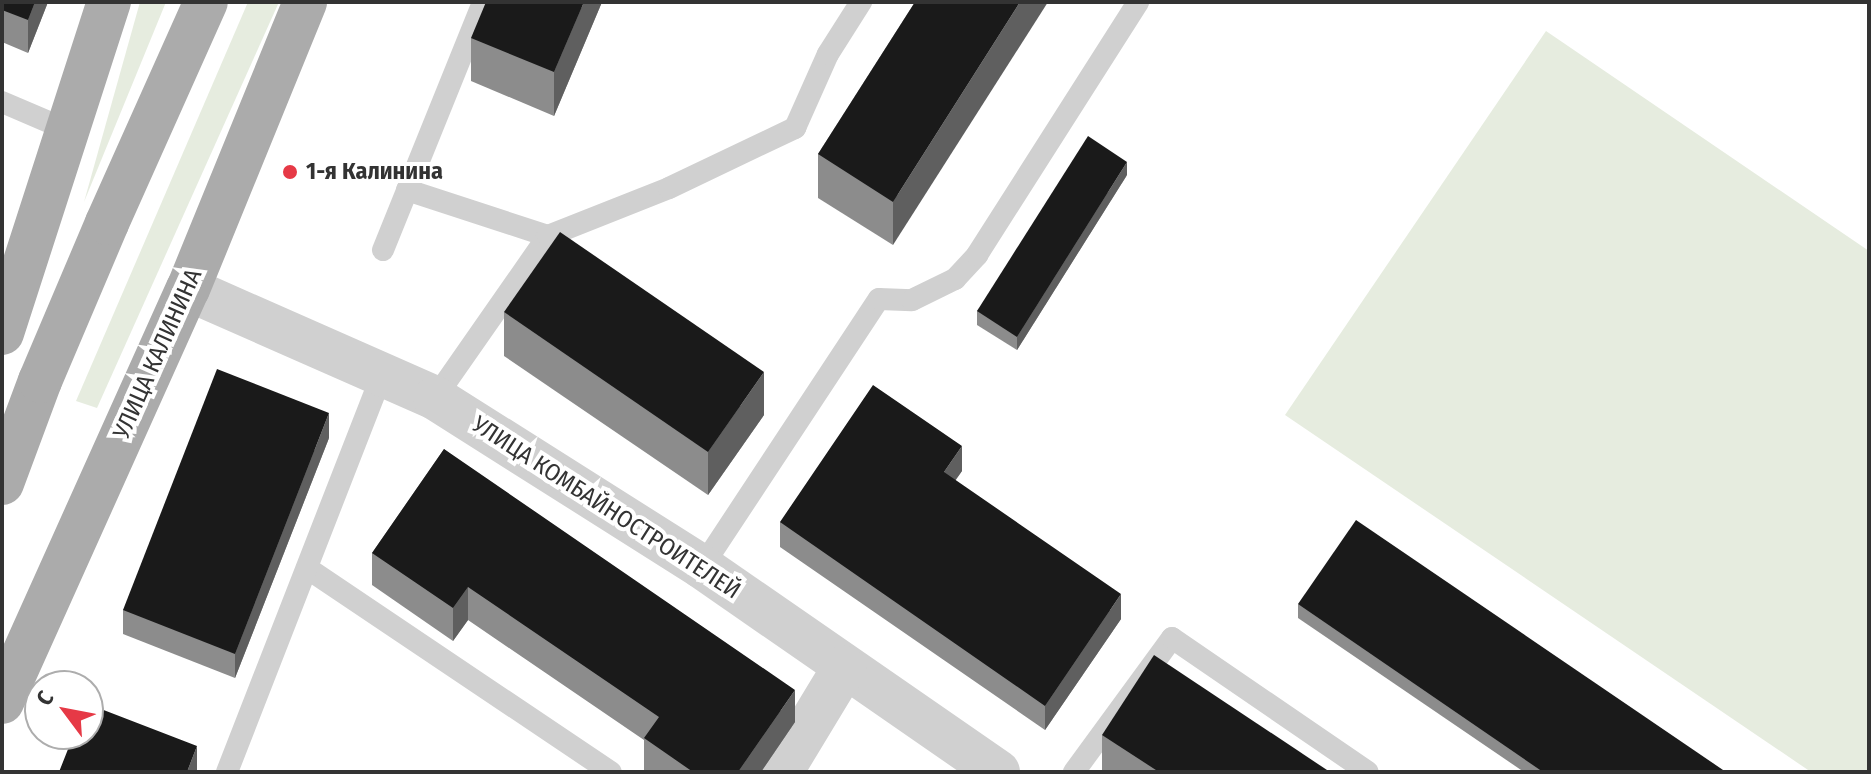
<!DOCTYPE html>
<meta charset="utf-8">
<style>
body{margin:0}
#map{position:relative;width:1871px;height:774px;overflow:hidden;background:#fff;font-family:"Fira Sans Condensed",sans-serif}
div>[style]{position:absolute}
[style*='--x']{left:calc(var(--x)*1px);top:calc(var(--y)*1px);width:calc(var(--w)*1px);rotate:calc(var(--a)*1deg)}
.green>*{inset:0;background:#e6ecdf}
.service>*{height:22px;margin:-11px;padding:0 11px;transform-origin:11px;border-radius:11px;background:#d0d0d0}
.minor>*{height:44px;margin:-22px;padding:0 22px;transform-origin:22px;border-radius:22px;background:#d0d0d0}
.primary>*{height:44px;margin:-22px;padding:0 22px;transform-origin:22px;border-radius:22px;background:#ababab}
.wall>*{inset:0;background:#8c8c8c}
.shaded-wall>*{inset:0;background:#5f5f5f}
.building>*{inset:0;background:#1a1a1a}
.dots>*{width:22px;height:22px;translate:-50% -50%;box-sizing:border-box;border:4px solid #fff;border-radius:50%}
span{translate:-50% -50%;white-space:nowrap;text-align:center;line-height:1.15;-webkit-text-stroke:8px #fff;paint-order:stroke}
.poi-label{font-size:24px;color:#333;font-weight:700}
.left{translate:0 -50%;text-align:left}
.street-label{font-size:24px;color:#333}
.frame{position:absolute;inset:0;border:4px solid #333;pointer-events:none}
.north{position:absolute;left:24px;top:670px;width:80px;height:80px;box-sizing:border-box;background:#fff;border:2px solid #adadad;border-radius:50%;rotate:302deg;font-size:22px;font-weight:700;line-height:32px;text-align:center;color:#333}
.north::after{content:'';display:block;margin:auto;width:28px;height:36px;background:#e63946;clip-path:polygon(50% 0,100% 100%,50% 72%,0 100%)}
</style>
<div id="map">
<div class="green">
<div style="clip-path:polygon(140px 2px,166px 2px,84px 202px)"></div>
<div style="clip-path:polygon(248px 2px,279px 2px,97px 408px,76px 401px)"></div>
<div style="clip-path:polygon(1546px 31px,1869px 251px,1869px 772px,1811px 772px,1285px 415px)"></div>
</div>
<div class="service">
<div style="--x:2;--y:102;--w:74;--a:23.1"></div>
<div style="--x:407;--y:190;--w:148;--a:18.1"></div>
<div style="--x:383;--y:250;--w:267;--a:-68"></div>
<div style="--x:435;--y:398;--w:198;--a:-55.1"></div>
<div style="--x:548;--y:236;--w:130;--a:-21.6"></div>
<div style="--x:669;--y:188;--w:140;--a:-25.5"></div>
<div style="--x:795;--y:128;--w:81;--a:-66"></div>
<div style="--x:828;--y:54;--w:62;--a:-57.6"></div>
<div style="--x:702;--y:567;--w:321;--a:-56.6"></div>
<div style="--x:879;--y:299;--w:33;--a:2"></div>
<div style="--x:912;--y:300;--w:48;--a:-26"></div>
<div style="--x:955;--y:279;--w:33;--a:-47"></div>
<div style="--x:977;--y:255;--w:300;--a:-57.5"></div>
<div style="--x:307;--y:568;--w:366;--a:33.9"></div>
<div style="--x:227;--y:772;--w:427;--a:-68.7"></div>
<div style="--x:1074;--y:772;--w:166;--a:-53.8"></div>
<div style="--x:1172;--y:638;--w:237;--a:34.4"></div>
</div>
<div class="minor">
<div style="--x:188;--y:289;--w:270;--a:23.8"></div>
<div style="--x:435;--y:398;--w:316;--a:32.3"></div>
<div style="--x:702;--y:567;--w:360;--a:34.7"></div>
<div style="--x:781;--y:772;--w:122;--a:-58.8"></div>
</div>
<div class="primary">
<div style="--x:2;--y:333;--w:348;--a:-72.1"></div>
<div style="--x:2;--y:483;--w:109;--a:-69.6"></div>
<div style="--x:40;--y:381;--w:172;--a:-67"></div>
<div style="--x:107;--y:223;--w:242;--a:-65.9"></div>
<div style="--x:2;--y:702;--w:453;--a:-65.8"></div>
<div style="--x:188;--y:289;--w:310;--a:-67.8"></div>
</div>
<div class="wall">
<div style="clip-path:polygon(2px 2px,48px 2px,28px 53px,2px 42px)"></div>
<div style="clip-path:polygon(602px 2px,554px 116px,471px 81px,471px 38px)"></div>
<div style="clip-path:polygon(915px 2px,893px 245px,818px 198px,818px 154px)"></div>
<div style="clip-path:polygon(1127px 175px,1017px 350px,977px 325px,977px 311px)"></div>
<div style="clip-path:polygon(504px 312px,764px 415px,708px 495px,504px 356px)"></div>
<div style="clip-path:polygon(329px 438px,235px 678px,123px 634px,123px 610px)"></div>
<div style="clip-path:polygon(444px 449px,795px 722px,761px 772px,646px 772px,644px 771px,644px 740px,468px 620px,453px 641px,372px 585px,372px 553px)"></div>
<div style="clip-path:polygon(962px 471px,955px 480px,1121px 619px,1045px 730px,780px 547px,780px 522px)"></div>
<div style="clip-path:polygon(1298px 604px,1726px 772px,1524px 772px,1298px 618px)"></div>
<div style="clip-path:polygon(1102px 735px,1330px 772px,1102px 772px)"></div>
</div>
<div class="shaded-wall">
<div style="clip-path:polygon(35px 2px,48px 2px,28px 53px,28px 20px)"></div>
<div style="clip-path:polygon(584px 2px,602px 2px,554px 116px,554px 72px)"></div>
<div style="clip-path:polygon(1020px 2px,1048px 2px,893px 245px,893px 202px)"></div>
<div style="clip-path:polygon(1127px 162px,1127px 175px,1017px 350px,1017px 337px)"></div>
<div style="clip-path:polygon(764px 372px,764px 415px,708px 495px,708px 452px)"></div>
<div style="clip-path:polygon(329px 413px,329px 438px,235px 678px,235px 654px)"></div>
<div style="clip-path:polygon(962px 446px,962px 471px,944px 497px,944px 472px)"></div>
<div style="clip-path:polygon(468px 587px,468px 620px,453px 641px,453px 608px)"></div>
<div style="clip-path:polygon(1121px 594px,1121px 619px,1045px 730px,1045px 706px)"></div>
<div style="clip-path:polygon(795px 690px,795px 722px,761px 772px,738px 772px)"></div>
<div style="clip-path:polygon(197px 746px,197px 771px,196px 772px,187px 772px)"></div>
</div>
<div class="building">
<div style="clip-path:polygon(2px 2px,35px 2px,28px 20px,2px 10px)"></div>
<div style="clip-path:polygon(486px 2px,584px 2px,554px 72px,471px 38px)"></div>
<div style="clip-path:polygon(915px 2px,1020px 2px,893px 202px,818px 154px)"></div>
<div style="clip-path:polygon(1088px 136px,1127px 162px,1017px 337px,977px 311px)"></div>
<div style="clip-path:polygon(560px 232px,764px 372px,708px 452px,504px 312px)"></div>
<div style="clip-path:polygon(217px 369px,329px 413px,235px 654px,123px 610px)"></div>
<div style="clip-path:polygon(873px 385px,962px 446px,944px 472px,1121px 594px,1045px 706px,780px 522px)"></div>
<div style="clip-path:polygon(444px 449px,795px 690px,738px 772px,693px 772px,644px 738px,659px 717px,468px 587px,453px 608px,372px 553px)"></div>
<div style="clip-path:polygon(1356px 520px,1726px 772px,1543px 772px,1298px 604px)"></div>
<div style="clip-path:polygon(1154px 655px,1330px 772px,1159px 772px,1102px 735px)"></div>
<div style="clip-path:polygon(88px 704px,197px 746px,187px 772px,59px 772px,74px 734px,88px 734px)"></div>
</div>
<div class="dots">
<div style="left:290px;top:172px;background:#e63946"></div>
</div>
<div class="poi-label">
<span class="left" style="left:306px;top:172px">1-я Калинина</span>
</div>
<div class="street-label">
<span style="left:158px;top:354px;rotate:-66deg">УЛИЦА КАЛИНИНА</span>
<span style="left:606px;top:508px;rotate:33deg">УЛИЦА КОМБАЙНОСТРОИТЕЛЕЙ</span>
</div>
<div class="frame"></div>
<div class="north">С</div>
</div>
